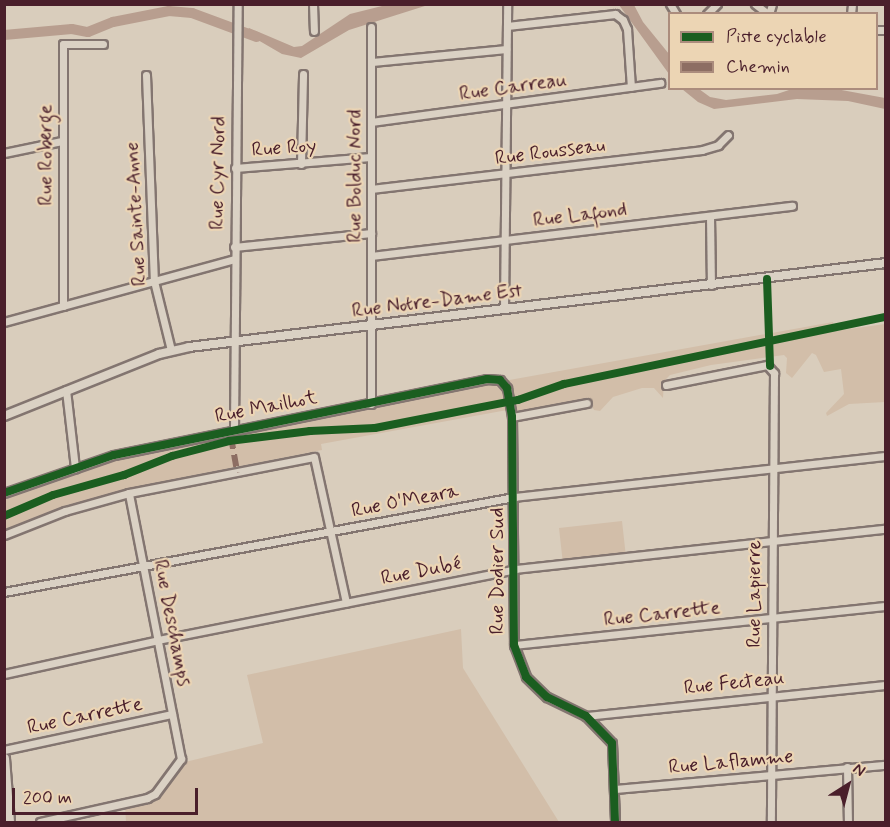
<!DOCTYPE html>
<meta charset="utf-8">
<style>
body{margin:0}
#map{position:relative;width:890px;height:827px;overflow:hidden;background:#d9cdbc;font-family:Mynerve,sans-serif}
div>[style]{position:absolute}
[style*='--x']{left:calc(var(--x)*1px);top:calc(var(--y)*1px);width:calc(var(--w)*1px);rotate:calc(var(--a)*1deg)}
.green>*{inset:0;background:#d2bea9}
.water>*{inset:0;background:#b89e8f}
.river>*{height:10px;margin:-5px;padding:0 5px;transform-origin:5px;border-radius:5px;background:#b89e8f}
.roads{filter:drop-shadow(2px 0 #837570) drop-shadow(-2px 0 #837570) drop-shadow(0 2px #837570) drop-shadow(0 -2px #837570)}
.minor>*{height:7px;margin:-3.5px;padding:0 3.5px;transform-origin:3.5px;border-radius:3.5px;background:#dad1c4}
.tertiary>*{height:8px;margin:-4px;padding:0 4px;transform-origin:4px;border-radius:4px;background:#dad1c4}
.secondary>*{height:9px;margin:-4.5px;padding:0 4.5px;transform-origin:4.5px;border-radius:4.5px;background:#dad1c4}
.quiet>*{height:6px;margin-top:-3px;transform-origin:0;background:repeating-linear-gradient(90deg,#8d6e63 0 12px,transparent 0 18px)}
.cycleway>*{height:8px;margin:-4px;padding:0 4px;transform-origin:4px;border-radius:4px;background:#1b5e20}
span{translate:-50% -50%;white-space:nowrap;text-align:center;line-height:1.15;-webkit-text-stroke:4.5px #ecd5b4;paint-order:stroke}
.street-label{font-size:20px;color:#4a1f2b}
.frame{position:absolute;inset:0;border:6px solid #4a1f2b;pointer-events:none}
.legend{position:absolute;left:668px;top:12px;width:210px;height:78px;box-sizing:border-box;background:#ecd5b4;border:2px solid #ab8c7d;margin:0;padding:8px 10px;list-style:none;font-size:18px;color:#4a1f2b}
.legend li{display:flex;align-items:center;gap:12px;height:30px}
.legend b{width:30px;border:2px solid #ab8c7d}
.north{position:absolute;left:818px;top:755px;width:60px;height:60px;-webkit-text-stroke:4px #ecd5b4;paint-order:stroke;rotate:36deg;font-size:16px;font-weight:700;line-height:24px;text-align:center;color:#4a1f2b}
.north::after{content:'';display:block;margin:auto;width:21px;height:27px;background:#4a1f2b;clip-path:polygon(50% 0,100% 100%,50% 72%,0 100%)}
.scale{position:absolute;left:12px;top:788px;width:186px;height:27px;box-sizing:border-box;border:3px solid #4a1f2b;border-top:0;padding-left:8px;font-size:18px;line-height:21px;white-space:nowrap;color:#4a1f2b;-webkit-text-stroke:4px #ecd5b4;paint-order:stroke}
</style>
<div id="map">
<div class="green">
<div style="clip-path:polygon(833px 322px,835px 331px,885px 324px,885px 402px,849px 404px,827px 416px,826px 413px,844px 394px,841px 369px,824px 372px,816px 355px,812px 353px,792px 378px,786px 373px,787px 358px,784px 355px,711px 365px,670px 375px,664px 381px,663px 398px,654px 388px,642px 388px,613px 397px,600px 411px,594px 410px,589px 400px,514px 414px,513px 409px,321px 444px,322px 450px,185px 477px,67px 505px,5px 530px,5px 498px,107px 462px,492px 383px)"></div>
<div style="clip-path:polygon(622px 521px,626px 557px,563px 564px,559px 528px)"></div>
<div style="clip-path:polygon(461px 629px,463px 668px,559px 822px,126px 822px,125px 804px,147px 798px,177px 764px,263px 743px,247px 675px)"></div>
</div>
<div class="water">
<div style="clip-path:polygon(390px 4px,428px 5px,349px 30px,301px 58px,282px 54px,246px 33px,249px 28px,294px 47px,302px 46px,350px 14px)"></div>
<div style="clip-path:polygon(619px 5px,634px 5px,643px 22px,669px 54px,669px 74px)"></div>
<div style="clip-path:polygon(682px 89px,699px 89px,710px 97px,726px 100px,777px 94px,792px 89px,836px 89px,885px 98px,885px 109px,848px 101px,797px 99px,714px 109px,698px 102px)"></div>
</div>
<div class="river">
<div style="--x:4;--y:35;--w:68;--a:-5"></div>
<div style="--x:72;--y:29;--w:16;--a:11"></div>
<div style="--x:88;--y:32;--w:27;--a:-22"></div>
<div style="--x:113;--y:22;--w:57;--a:-11.1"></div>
<div style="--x:169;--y:11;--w:23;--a:5"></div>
<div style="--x:192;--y:13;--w:69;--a:20.3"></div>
</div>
<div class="roads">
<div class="minor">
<div style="--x:313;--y:4;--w:27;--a:88"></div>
<div style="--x:670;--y:4;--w:12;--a:59"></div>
<div style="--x:755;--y:4;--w:16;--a:38"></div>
<div style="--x:707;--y:14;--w:14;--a:-45"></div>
<div style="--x:769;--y:14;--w:10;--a:-73"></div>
<div style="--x:851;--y:14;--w:10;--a:-84"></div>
<div style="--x:507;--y:26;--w:109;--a:-6.3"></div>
<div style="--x:615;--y:14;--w:10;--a:37"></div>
<div style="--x:623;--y:20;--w:10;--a:66"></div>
<div style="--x:627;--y:29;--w:58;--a:86.1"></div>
<div style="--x:371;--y:27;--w:377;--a:90"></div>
<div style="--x:876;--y:30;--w:10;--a:0"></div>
<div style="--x:372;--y:62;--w:135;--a:-5.5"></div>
<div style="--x:146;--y:75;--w:206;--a:87.8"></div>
<div style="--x:154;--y:281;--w:71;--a:76.2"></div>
<div style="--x:371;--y:122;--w:292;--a:-7.7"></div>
<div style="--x:4;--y:153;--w:59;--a:-11.7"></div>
<div style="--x:301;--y:164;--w:90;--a:-88.7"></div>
<div style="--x:235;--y:168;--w:136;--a:-4.6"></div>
<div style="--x:371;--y:189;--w:333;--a:-6.7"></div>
<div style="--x:702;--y:150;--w:17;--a:-17"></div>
<div style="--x:718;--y:145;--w:14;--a:-45"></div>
<div style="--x:710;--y:216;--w:69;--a:89.2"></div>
<div style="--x:234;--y:247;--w:138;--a:-5.8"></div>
<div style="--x:371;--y:256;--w:424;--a:-6.8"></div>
<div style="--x:63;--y:306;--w:262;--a:-90"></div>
<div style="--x:63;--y:44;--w:40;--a:0"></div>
<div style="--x:504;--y:309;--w:305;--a:-89.4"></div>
<div style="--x:4;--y:322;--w:238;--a:-15.3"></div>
<div style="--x:666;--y:385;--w:103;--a:-11.2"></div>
<div style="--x:767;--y:365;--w:11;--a:49"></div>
<div style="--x:774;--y:373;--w:449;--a:90.4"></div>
<div style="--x:66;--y:390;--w:79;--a:83.4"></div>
<div style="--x:512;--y:417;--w:76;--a:-10.6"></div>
<div style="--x:234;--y:429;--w:425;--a:-89.5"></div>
<div style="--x:4;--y:493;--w:116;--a:-19.1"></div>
<div style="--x:114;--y:455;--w:381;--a:-11.5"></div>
<div style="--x:487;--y:379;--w:13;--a:4"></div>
<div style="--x:500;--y:380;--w:11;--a:49"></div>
<div style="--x:507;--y:388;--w:29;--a:80"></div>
<div style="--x:512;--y:417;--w:228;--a:89.5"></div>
<div style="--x:514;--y:645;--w:34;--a:69"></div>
<div style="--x:526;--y:677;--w:29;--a:44"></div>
<div style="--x:547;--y:697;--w:43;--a:26"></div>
<div style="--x:586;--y:716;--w:37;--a:46"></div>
<div style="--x:612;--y:743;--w:79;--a:87.8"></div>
<div style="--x:4;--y:535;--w:66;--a:-21.5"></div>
<div style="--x:65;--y:511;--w:66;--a:-15.7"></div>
<div style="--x:129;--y:493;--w:188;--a:-11"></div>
<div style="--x:314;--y:457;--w:149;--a:77.6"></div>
<div style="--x:4;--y:592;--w:519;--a:-10.55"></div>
<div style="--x:514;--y:497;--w:374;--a:-6.3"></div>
<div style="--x:514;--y:645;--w:374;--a:-6"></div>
<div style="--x:4;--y:674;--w:158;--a:-12.4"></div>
<div style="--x:158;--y:640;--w:364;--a:-11.2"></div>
<div style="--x:515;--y:569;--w:373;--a:-6.2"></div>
<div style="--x:586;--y:716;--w:302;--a:-5.9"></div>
<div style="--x:4;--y:750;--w:172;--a:-12.1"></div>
<div style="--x:847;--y:767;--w:55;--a:89"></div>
<div style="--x:615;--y:789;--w:272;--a:-5.1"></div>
<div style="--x:40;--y:822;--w:110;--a:-12.6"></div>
<div style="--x:147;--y:798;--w:9;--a:-27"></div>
<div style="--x:155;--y:794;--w:44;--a:-53.4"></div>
<div style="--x:181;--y:759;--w:271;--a:-101.1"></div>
</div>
<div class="tertiary">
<div style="--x:4;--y:416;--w:167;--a:-21.8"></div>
<div style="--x:159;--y:354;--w:31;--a:-13"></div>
<div style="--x:189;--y:347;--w:702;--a:-6.87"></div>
</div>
<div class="secondary">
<div style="--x:4;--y:758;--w:64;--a:85.5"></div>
</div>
</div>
<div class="quiet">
<div style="--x:231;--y:437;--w:36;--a:80"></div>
</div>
<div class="cycleway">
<div style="--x:767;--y:279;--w:87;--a:88"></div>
<div style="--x:4;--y:493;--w:116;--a:-19.1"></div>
<div style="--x:114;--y:455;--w:381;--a:-11.5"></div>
<div style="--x:487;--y:379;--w:13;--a:4"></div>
<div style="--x:500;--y:380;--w:11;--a:49"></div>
<div style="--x:507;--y:388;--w:29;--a:80"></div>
<div style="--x:512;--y:417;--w:228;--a:89.5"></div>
<div style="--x:514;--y:645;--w:34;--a:69"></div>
<div style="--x:526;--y:677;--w:29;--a:44"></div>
<div style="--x:547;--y:697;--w:43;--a:26"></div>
<div style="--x:586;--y:716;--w:37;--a:46"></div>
<div style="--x:612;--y:743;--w:79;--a:87.8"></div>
<div style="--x:4;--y:516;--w:53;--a:-23.2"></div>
<div style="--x:53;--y:495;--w:74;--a:-15.7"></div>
<div style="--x:124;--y:475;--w:52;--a:-21.6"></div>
<div style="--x:172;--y:456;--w:59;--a:-14.7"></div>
<div style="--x:229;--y:441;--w:82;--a:-7"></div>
<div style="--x:310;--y:431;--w:65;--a:-2.6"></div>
<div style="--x:375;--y:428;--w:146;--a:-11.1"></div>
<div style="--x:518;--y:400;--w:49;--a:-19.2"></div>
<div style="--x:564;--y:384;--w:329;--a:-11.8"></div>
</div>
<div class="street-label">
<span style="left:513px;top:87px;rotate:-8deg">Rue Carreau</span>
<span style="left:284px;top:148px;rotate:-4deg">Rue Roy</span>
<span style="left:550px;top:152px;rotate:-7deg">Rue Rousseau</span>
<span style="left:46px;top:155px;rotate:-90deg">Rue Roberge</span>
<span style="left:218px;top:173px;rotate:-89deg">Rue Cyr Nord</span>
<span style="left:355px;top:176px;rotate:-90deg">Rue Bolduc Nord</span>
<span style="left:136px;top:214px;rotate:-93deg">Rue Sainte-Anne</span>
<span style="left:580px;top:215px;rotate:-7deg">Rue Lafond</span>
<span style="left:437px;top:301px;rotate:-7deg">Rue Notre-Dame Est</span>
<span style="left:266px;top:407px;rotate:-11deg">Rue Mailhot</span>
<span style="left:405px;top:501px;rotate:-11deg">Rue O'Meara</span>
<span style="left:421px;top:571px;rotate:-11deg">Rue Dubé</span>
<span style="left:497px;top:571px;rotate:-90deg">Rue Dodier Sud</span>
<span style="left:754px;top:594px;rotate:-90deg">Rue Lapierre</span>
<span style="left:662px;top:614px;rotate:-6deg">Rue Carrette</span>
<span style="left:172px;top:623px;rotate:79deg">Rue Deschamps</span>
<span style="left:734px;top:683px;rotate:-6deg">Rue Fecteau</span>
<span style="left:85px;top:716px;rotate:-12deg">Rue Carrette</span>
<span style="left:731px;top:762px;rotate:-5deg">Rue Laflamme</span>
</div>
<div class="frame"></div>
<ul class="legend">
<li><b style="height:8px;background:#1b5e20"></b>Piste cyclable</li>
<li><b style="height:8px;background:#8d6e63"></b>Chemin</li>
</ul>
<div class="north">N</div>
<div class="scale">200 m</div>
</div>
